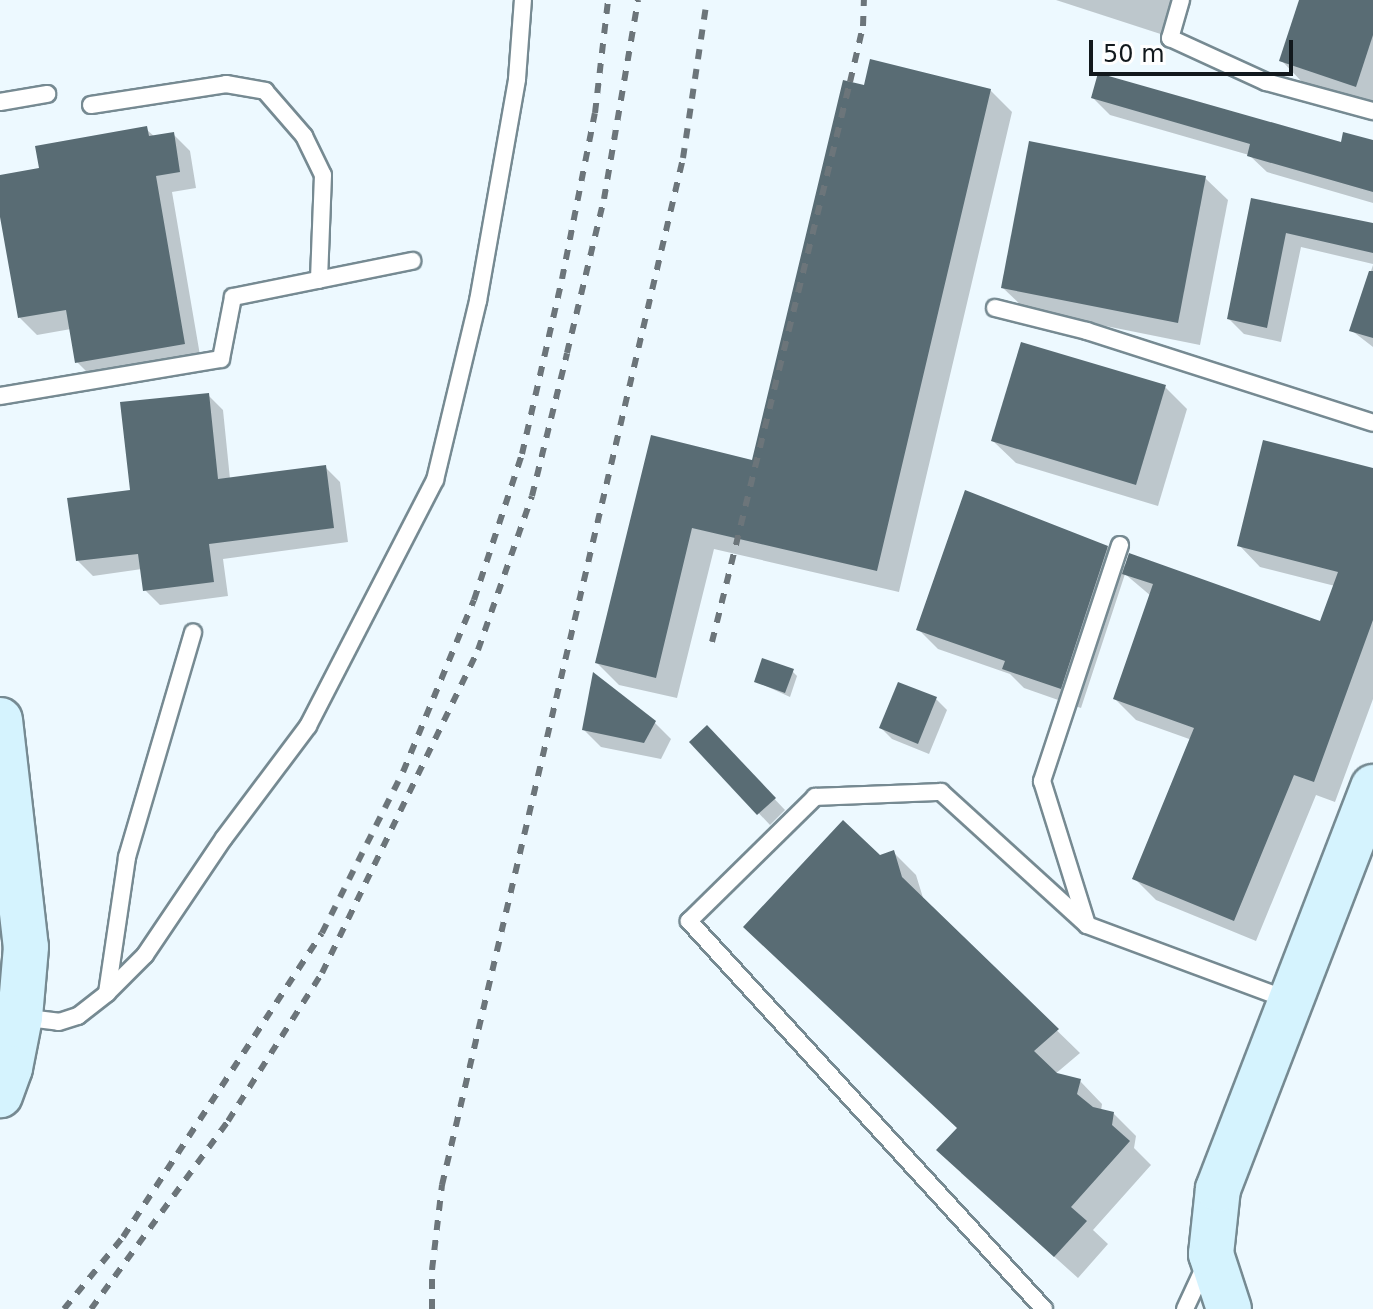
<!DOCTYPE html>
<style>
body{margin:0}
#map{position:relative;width:1373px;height:1309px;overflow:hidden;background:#edf9ff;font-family:"DejaVu Sans",sans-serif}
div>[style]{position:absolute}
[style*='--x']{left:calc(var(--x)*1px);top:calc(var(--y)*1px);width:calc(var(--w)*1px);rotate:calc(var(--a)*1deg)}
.shadow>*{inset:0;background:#0003}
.building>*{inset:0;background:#596c74}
.roads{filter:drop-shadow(2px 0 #768a92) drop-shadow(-2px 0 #768a92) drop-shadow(0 2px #768a92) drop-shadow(0 -2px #768a92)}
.lane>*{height:16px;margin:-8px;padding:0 8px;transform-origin:8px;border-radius:8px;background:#fff}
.secondary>*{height:44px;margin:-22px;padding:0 22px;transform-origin:22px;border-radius:22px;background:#d5f3fe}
.rail>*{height:6px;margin-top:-3px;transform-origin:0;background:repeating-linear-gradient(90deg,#6c757a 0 10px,transparent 0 20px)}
span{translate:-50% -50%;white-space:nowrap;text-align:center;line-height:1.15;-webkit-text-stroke:7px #fff;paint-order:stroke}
.scale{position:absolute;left:1089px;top:40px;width:204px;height:36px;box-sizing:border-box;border:4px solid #12191d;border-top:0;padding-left:10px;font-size:24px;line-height:28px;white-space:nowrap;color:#12191d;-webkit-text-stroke:6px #fff;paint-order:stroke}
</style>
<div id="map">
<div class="shadow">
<div style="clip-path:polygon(1056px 0,1192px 0,1179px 40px)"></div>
<div style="clip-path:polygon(1301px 0,1373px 0,1373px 107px,1303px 83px,1281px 60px)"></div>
<div style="clip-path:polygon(866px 87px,990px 90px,1012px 112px,899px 592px,714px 549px,677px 698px,619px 685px,597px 663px,652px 438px,753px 462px)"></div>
<div style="clip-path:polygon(1093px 98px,1342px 145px,1373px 142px,1373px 203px,1267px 172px,1249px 155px,1110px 115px)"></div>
<div style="clip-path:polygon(146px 129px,155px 137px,173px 134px,190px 151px,196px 188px,172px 192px,201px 361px,94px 379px,77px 362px,71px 329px,37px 335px,20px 318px,0 205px,0 177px,41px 170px)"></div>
<div style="clip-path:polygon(1205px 178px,1228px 200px,1200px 345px,1026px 310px,1003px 288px)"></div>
<div style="clip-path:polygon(1253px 200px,1373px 225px,1373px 264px,1301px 247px,1281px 342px,1244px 334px,1229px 319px)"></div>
<div style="clip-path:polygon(1373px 265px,1373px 347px,1351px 330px)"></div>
<div style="clip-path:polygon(1165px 387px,1187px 409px,1158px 506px,1016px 463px,993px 441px)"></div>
<div style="clip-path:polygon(208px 395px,223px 410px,230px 479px,325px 467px,340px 482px,348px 542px,223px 559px,228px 596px,160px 605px,145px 590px,142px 569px,93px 576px,78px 561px)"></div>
<div style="clip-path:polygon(1373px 470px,1373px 699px,1335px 802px,1316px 795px,1256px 941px,1156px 900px,1134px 878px,1192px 740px,1136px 720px,1115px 699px,1151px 596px,1125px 574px,1081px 708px,1024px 688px,1010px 674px,938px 649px,918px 629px,966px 493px,1107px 547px,1126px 567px,1322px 624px,1335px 586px,1260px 567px,1239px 545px)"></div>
<div style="clip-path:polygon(792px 671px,797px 676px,790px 697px,757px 682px)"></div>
<div style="clip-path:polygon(936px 699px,947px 710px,929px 754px,892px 739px,881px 728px)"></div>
<div style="clip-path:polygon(654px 722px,671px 739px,661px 759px,601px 747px,584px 730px)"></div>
<div style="clip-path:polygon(718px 739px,785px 810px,770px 825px,692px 743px)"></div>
<div style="clip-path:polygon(893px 852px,916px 875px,924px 901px,1080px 1053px,1054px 1075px,1080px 1081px,1102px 1104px,1101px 1111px,1113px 1113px,1136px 1136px,1134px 1148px,1151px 1165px,1093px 1230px,1108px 1244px,1078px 1278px,961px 1173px,959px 1128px,879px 857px)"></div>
</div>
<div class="building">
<div style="clip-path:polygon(1299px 0,1373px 0,1373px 35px,1356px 87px,1279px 61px)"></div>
<div style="clip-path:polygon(870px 59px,991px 89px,877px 571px,692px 528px,656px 678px,595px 663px,651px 435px,752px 460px,843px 80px,864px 85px)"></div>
<div style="clip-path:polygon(1098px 73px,1341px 142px,1343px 132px,1373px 140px,1373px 192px,1247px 156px,1250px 144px,1091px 98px)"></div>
<div style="clip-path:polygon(147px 126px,149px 136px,174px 132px,180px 172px,156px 176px,185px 344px,75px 363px,66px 310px,18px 318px,0 217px,0 175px,39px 168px,35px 146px)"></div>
<div style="clip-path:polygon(1029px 141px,1206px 176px,1178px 323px,1001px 288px)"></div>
<div style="clip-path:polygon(1251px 198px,1373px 223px,1373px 253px,1286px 233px,1267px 328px,1227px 319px)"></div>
<div style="clip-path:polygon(1369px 271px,1373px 271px,1373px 338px,1349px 331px)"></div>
<div style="clip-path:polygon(1021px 342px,1166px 385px,1136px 485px,991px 441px)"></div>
<div style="clip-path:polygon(209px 393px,218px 479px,326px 465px,334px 528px,209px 544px,214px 582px,143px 591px,138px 554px,76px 561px,67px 498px,130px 490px,120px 402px)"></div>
<div style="clip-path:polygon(1263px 440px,1373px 468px,1373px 620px,1314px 782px,1294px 775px,1234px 921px,1132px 879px,1194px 728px,1113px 699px,1153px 584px,1122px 574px,1129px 553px,1320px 621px,1338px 572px,1237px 546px)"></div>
<div style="clip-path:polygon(965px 490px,1108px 546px,1061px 689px,1002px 669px,1005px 661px,916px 630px)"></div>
<div style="clip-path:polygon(762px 658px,794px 669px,785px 693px,754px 682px)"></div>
<div style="clip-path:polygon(593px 672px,656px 721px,644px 743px,582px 730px)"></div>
<div style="clip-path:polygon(898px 682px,937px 697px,918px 744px,879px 728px)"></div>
<div style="clip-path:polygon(707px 725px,776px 798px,757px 815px,689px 742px)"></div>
<div style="clip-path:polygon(843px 820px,880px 855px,894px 850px,902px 877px,1059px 1029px,1034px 1051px,1057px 1073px,1081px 1079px,1077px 1094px,1093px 1107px,1114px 1112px,1112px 1125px,1130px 1141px,1071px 1207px,1087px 1221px,1054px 1257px,936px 1150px,957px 1128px,743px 927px)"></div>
</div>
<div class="roads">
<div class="lane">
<div style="--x:1181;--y:0;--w:40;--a:106"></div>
<div style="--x:1170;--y:38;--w:106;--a:24.6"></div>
<div style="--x:1266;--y:82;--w:111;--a:15.2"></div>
<div style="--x:0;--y:102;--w:48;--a:-9.7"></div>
<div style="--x:91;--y:105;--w:137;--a:-8.8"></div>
<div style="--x:226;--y:84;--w:40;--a:10"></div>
<div style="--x:265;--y:91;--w:60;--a:49.1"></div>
<div style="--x:304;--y:136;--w:43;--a:64"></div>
<div style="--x:323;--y:175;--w:105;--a:92.2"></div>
<div style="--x:995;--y:308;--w:95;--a:14"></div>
<div style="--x:1087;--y:331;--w:300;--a:17.8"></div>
<div style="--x:0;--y:396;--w:224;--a:-9.5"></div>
<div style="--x:221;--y:359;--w:63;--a:-79"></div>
<div style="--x:233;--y:297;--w:183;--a:-11.4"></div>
<div style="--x:1120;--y:545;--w:249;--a:108.3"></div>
<div style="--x:1042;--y:781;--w:151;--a:72.6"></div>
<div style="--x:1087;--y:925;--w:215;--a:20.4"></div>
<div style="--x:107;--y:993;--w:54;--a:-45"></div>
<div style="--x:145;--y:955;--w:141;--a:-56"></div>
<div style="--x:224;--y:838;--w:140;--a:-53.1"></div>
<div style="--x:308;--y:726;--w:277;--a:-62.7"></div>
<div style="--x:435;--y:480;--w:184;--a:-76.5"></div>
<div style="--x:478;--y:301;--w:225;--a:-80"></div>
<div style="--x:517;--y:79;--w:79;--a:-85.7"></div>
<div style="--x:20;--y:1017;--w:39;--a:7"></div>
<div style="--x:59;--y:1022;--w:20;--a:-18"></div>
<div style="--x:78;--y:1016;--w:37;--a:-38"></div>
<div style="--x:107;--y:993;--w:137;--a:-81.6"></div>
<div style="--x:127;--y:857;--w:234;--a:-73.6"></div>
<div style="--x:1044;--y:1309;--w:526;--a:-132.46"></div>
<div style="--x:689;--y:921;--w:177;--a:-44.5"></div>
<div style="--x:815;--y:797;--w:126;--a:-2.3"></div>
<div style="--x:941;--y:792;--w:197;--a:42.3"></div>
<div style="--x:1185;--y:1309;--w:47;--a:-65.1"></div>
</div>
<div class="secondary">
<div style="--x:0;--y:720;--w:228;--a:83.5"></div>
<div style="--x:26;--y:947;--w:70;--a:94.9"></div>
<div style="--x:20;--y:1017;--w:52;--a:101.1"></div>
<div style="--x:10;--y:1068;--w:29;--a:110"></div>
<div style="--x:1229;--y:1309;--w:58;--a:-108.1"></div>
<div style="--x:1211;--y:1254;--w:65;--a:-83.9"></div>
<div style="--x:1218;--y:1189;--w:431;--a:-68.9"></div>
</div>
</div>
<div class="rail">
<div style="--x:712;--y:642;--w:577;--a:-76.16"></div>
<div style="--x:850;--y:82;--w:57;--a:-76.9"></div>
<div style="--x:863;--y:26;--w:26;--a:-88"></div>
<div style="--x:64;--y:1309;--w:93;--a:-50.7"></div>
<div style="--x:123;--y:1237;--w:363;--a:-56.8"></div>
<div style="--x:322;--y:933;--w:180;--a:-63.3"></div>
<div style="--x:403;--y:772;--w:186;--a:-67.6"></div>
<div style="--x:474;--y:600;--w:154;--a:-71.8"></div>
<div style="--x:522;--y:454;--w:180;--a:-77.1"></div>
<div style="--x:562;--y:279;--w:169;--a:-78.8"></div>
<div style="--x:595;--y:113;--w:114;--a:-83.4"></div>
<div style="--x:91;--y:1309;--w:233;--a:-53.9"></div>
<div style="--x:228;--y:1121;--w:175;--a:-57.6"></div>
<div style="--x:322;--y:973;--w:359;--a:-64.2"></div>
<div style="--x:478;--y:650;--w:163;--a:-70.7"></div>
<div style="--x:532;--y:496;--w:147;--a:-76.2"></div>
<div style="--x:567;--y:353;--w:158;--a:-76.5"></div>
<div style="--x:604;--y:199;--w:202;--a:-80.3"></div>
<div style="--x:432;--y:1309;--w:39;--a:-90"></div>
<div style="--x:432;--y:1270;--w:86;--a:-83.3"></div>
<div style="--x:442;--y:1185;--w:1055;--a:-76.79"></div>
<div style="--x:683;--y:158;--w:160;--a:-81.4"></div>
</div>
<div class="scale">50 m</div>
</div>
